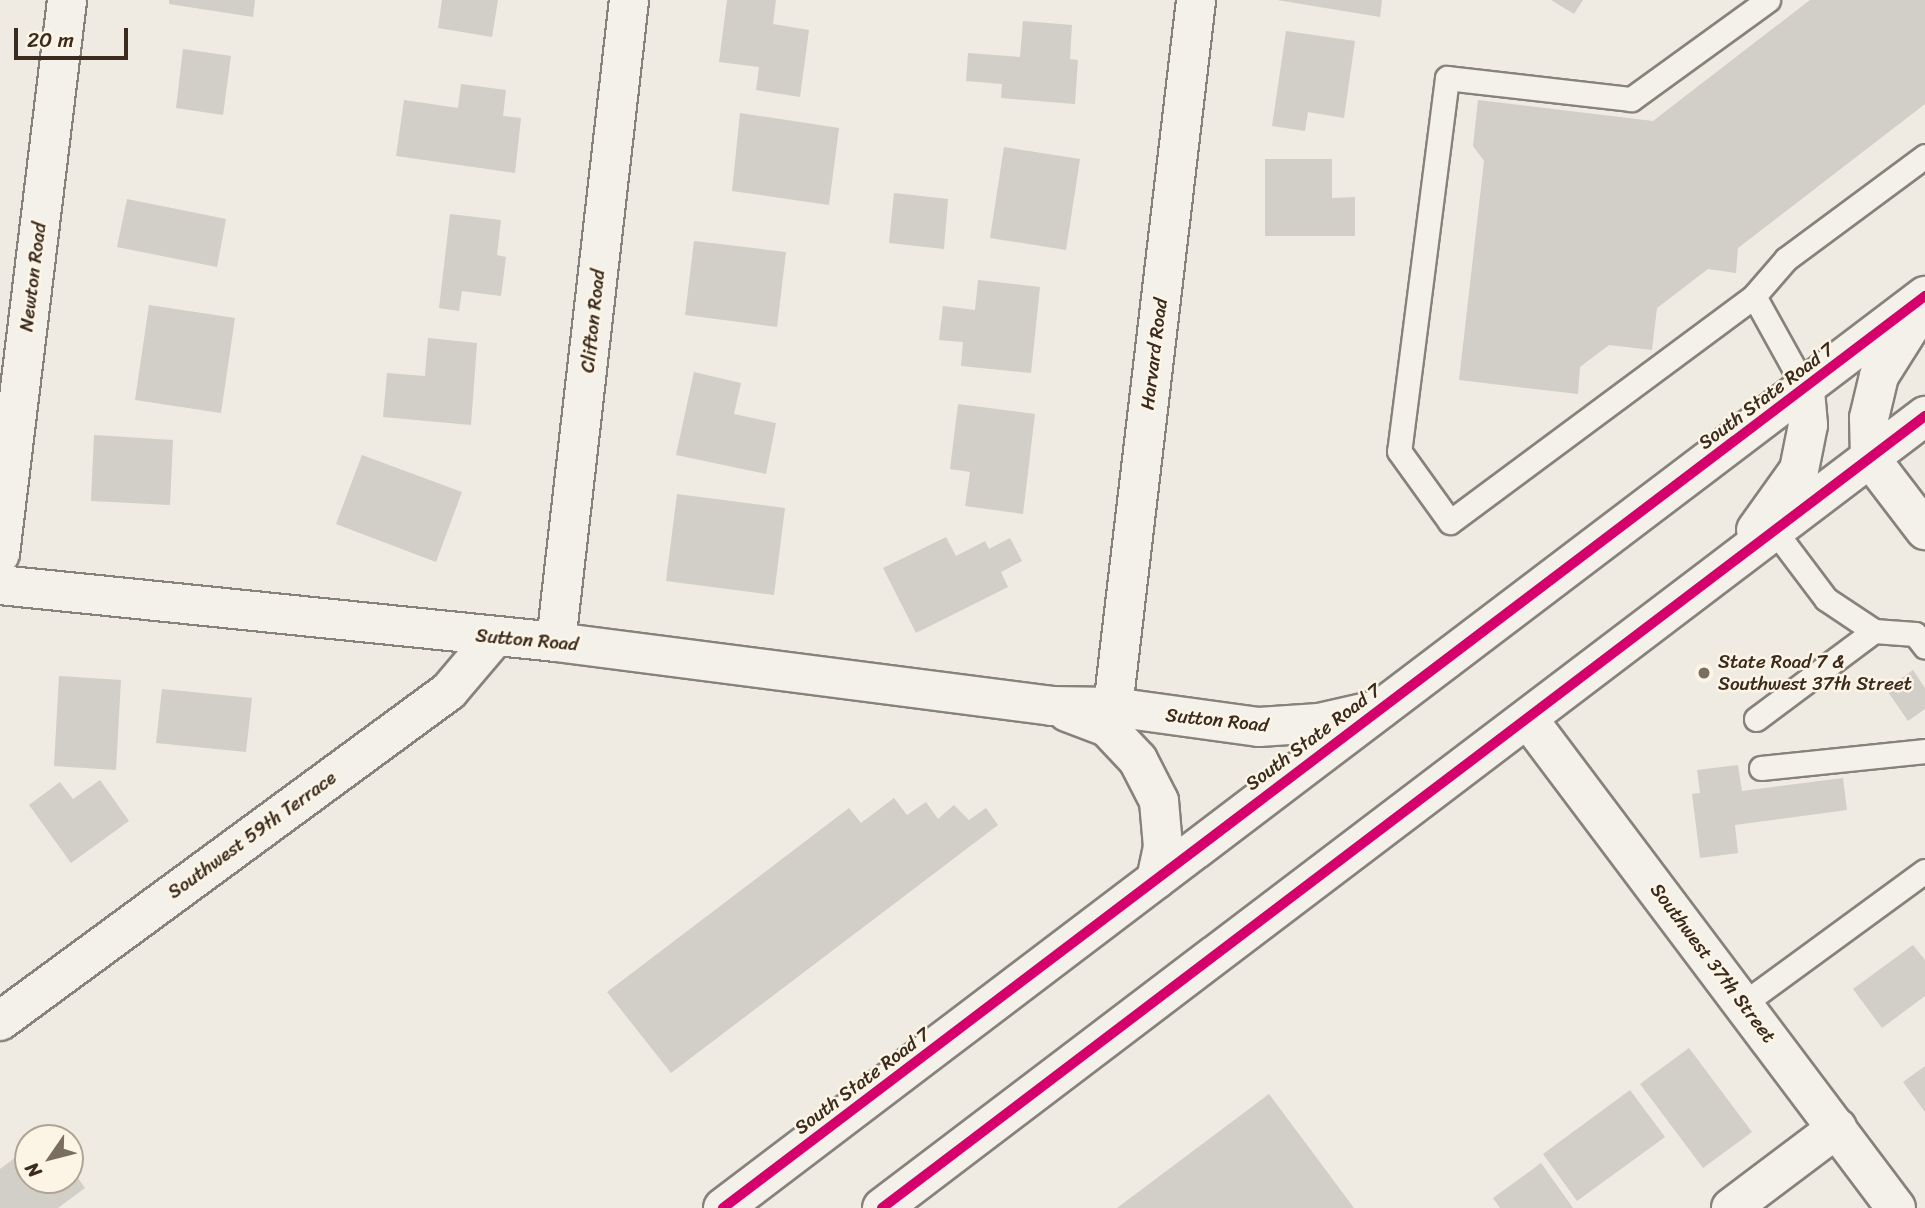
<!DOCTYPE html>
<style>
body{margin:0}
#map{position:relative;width:1925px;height:1208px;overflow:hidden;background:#efebe2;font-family:Sriracha,sans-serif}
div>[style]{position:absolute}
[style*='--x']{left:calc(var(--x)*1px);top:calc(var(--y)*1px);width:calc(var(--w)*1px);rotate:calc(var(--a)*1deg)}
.building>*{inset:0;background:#d2cec8}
.roads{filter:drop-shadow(2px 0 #87827b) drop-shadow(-2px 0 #87827b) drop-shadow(0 2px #87827b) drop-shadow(0 -2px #87827b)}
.lane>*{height:23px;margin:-11.5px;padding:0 11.5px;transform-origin:11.5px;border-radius:11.5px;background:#f4f1ea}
.street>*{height:38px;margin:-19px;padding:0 19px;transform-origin:19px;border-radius:19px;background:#f4f1ea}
.primary>*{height:38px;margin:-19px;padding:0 19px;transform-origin:19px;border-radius:19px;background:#f4f1ea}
.cycleway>*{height:10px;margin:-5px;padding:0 5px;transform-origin:5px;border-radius:5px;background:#d6006c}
.dots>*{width:19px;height:19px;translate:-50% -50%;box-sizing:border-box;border:4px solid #fcf5e5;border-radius:50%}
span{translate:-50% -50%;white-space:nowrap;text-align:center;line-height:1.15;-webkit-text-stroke:5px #fcf5e5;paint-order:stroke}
.street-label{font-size:19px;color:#3b2a1e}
.poi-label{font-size:19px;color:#3b2a1e}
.left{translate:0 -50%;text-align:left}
.north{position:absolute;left:14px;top:1124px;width:70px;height:70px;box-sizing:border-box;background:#fcf5e5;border:2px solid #afa495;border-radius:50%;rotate:235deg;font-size:19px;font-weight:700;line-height:28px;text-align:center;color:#3b2a1e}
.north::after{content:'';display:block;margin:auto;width:24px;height:32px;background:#7a6e63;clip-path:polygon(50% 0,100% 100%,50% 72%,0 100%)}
.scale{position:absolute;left:14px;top:28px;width:114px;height:32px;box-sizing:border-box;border:4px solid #3b2a1e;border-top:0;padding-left:9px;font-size:21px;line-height:24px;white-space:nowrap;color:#3b2a1e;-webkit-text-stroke:5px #fcf5e5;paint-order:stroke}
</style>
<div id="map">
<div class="building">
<div style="clip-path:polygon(169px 0,255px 0,253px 17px,169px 4px)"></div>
<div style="clip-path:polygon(442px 0,498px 0,492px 37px,438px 28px)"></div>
<div style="clip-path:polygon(727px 0,776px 0,773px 24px,809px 30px,800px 97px,756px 90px,759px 67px,719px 62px)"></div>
<div style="clip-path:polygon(1277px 0,1382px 0,1380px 17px)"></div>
<div style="clip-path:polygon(1551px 0,1583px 0,1574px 14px)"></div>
<div style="clip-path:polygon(1810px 0,1925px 0,1925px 104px,1738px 248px,1736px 273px,1708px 269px,1657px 308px,1652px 350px,1609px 345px,1580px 367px,1578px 394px,1459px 380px,1484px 161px,1473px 146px,1478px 100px,1653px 121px)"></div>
<div style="clip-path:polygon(1023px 21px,1072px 25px,1070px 59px,1078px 60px,1075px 104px,1001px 98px,1002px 84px,966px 81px,968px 53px,1020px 57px)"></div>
<div style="clip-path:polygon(1286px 31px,1355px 41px,1344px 118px,1308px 112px,1305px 131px,1272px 126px)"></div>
<div style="clip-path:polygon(183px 49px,231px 56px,223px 115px,176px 108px)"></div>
<div style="clip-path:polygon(461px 84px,506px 90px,503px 116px,521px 118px,515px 173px,396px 156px,404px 100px,458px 108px)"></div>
<div style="clip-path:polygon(740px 113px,839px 128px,829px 205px,732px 191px)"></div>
<div style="clip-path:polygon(1004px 147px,1080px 159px,1066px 250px,990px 238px)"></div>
<div style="clip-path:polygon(1265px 159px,1332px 159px,1332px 198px,1355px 197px,1355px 236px,1265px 236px)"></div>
<div style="clip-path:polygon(894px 193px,948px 199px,944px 249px,889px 243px)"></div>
<div style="clip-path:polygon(127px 199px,226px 219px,217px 267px,117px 247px)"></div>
<div style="clip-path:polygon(450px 214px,501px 220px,497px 255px,506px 257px,501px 296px,462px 291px,459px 311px,439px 308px)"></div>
<div style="clip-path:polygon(694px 241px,786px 252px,777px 327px,685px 315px)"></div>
<div style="clip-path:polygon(978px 280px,1040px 287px,1031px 373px,961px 366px,963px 342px,939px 340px,943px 306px,975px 310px)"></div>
<div style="clip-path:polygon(149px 305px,235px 318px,221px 413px,135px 400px)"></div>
<div style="clip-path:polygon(428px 338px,477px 343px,471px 425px,383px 417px,387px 373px,425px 376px)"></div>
<div style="clip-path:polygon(694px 372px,741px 383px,734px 414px,776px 423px,766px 474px,676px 455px)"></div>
<div style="clip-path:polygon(958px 404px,1035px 414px,1023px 514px,965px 506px,970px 472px,950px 469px)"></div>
<div style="clip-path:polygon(94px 435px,173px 440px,170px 505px,91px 501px)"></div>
<div style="clip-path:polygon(362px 455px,462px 492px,436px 562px,336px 524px)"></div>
<div style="clip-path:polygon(677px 494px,785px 508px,774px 595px,666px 581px)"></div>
<div style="clip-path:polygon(946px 537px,956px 556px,985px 541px,989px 549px,1010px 538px,1022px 561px,1001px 572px,1008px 587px,916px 633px,883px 568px)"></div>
<div style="clip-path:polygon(1913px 670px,1925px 688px,1925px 709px,1908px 721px,1886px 689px)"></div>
<div style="clip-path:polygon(59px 676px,121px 680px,116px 770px,54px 766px)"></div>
<div style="clip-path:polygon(162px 689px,252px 698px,246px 752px,156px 743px)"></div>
<div style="clip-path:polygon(1738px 765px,1742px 791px,1843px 778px,1847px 810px,1735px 825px,1738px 853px,1700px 858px,1692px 794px,1700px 793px,1697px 770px)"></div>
<div style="clip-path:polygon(100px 780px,129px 821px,71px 863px,29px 805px,60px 782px,73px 799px)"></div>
<div style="clip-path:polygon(894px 798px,907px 815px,926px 802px,938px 819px,954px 805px,969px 820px,986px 808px,998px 825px,671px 1073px,607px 992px,849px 808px,861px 823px)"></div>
<div style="clip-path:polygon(1913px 945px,1925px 960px,1925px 996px,1882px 1028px,1853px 989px)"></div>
<div style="clip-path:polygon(1689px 1048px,1752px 1132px,1703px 1168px,1640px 1084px)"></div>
<div style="clip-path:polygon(1925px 1066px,1925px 1112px,1903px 1082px)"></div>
<div style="clip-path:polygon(1630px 1090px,1665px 1137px,1577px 1201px,1543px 1154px)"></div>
<div style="clip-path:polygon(1269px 1094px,1354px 1208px,1117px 1208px)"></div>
<div style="clip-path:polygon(28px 1148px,28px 1180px,70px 1180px,70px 1167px,85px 1188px,58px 1208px,0 1208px,0 1169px)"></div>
<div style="clip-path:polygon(1541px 1163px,1573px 1208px,1500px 1208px,1493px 1198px)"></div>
</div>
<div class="roads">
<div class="lane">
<div style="--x:1768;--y:0;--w:169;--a:144.1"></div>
<div style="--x:1631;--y:99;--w:185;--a:-173.5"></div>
<div style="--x:1447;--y:78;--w:376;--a:97.3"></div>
<div style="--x:1399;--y:451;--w:87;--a:54.3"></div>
<div style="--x:1450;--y:522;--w:379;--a:-36.6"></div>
<div style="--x:1754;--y:296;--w:49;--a:-49.1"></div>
<div style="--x:1786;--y:259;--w:173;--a:-36.5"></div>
<div style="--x:1754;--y:296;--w:105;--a:61"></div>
<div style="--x:1774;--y:530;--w:86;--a:53"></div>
<div style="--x:1826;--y:599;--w:58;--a:33.7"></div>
<div style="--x:1874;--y:631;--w:41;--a:4.2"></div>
<div style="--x:1915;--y:634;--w:16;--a:52"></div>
<div style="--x:1756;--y:719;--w:147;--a:-36.7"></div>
<div style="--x:1761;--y:768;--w:165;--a:-5.9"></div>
<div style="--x:1743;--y:1004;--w:225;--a:-36.2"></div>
</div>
<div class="street">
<div style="--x:1870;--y:458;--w:91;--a:52.6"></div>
<div style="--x:0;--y:554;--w:558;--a:-83.1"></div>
<div style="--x:0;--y:585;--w:559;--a:5.85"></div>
<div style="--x:556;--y:642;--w:500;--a:7.35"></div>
<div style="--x:1052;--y:706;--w:61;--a:0.9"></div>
<div style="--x:1113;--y:707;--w:147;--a:7.8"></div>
<div style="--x:1259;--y:727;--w:60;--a:-3.8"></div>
<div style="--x:1319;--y:723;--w:63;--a:-12.9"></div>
<div style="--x:556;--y:642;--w:646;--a:-83.51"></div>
<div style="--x:1113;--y:707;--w:712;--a:-83.3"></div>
<div style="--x:1067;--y:712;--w:43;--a:20.6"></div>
<div style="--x:1107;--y:727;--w:45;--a:46.8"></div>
<div style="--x:1138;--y:760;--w:46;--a:62.9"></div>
<div style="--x:1159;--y:801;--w:46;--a:85"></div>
<div style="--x:1163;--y:847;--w:33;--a:102"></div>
<div style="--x:1528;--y:719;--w:612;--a:53.04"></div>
<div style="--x:0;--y:1021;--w:557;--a:-36.31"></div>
<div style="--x:449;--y:691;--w:70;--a:-49.7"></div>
<div style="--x:1731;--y:1208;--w:133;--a:-37"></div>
</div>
<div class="primary">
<div style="--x:1870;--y:458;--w:40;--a:-91.4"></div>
<div style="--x:1869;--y:418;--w:43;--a:-76.6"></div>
<div style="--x:1879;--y:376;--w:77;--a:-57.8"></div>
<div style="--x:1756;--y:530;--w:74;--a:-54.4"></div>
<div style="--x:1799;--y:470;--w:46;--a:-78.7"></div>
<div style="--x:1808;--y:425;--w:37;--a:-95"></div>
<div style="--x:723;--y:1208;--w:1509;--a:-37.19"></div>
<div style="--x:882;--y:1208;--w:1310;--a:-37.21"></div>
</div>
</div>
<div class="cycleway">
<div style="--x:723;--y:1208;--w:1509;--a:-37.19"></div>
<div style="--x:882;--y:1208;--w:1310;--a:-37.21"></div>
</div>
<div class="dots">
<div style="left:1704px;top:673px;background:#7a6e63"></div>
</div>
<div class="street-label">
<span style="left:33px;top:277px;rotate:-83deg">Newton Road</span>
<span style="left:593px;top:321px;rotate:-84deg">Clifton Road</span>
<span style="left:1154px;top:354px;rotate:-83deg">Harvard Road</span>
<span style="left:1766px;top:396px;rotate:-37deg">South State Road 7</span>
<span style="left:527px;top:640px;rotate:5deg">Sutton Road</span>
<span style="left:1217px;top:720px;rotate:6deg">Sutton Road</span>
<span style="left:1313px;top:737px;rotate:-37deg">South State Road 7</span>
<span style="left:252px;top:835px;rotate:-36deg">Southwest 59th Terrace</span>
<span style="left:1713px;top:963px;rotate:53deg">Southwest 37th Street</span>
<span style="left:862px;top:1081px;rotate:-37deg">South State Road 7</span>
</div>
<div class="poi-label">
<span class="left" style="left:1718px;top:673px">State Road 7 &amp;<br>Southwest 37th Street</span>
</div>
<div class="north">N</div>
<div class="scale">20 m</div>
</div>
